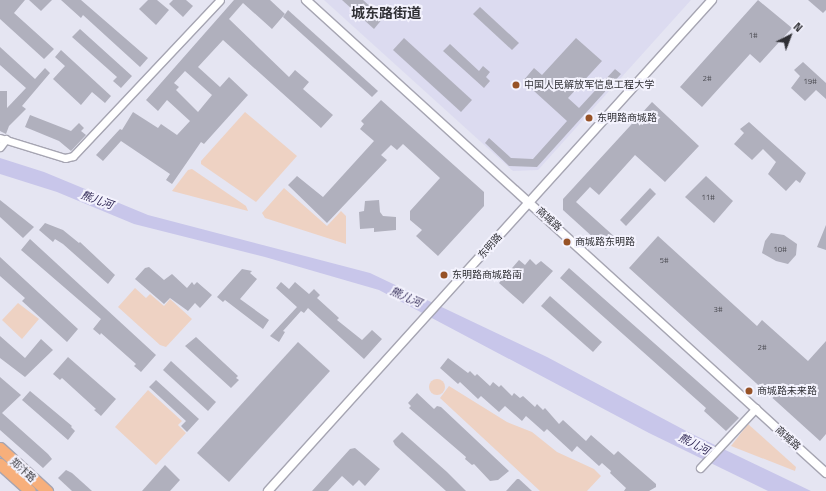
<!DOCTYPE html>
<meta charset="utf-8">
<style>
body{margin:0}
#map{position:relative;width:826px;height:491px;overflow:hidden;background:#e5e5f2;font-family:"Titillium Web","Noto Sans SC",sans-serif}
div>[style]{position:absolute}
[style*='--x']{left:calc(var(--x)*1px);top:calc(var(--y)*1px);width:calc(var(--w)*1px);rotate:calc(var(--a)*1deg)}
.built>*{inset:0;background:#dcdbf0}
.green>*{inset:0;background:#eed2c3}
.round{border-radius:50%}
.water>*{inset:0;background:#c8c6ea}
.building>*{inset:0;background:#b0b0bd}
.roads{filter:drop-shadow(1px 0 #a6a5b2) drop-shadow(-1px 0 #a6a5b2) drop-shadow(0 1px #a6a5b2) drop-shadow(0 -1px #a6a5b2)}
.minor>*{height:7px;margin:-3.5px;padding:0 3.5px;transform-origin:3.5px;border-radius:3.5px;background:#fff}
.tertiary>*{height:8px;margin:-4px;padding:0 4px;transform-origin:4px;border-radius:4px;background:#fff}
.primary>*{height:11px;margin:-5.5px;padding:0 5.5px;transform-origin:5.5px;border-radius:5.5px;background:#f7af7b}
.dots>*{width:11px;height:11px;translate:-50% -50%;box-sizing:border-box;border:2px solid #f3f2fd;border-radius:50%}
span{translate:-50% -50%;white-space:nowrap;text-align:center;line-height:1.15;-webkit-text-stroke:4px #f3f2fd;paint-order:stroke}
.number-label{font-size:8px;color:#505057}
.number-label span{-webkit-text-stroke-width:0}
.poi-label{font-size:10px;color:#303035}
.left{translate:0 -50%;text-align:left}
.street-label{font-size:10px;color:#303035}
.water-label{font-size:11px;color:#2a2250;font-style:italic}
.district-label{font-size:14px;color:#303035;font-weight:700}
.north{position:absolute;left:770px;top:16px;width:40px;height:40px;-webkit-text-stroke:3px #f3f2fd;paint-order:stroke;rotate:42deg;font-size:11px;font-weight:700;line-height:16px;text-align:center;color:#303035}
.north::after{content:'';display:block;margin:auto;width:14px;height:18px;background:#303035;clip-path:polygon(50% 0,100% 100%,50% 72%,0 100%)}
</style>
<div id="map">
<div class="built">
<div style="clip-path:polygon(324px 0,691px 0,538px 170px,513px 171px)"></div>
</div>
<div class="green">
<div style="clip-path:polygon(245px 112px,297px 156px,256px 202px,201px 164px,201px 161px)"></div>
<div style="clip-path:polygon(192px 169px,246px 206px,248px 211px,172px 191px,188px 170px)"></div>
<div style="clip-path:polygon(284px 188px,327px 226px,341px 211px,346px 216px,346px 244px,265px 218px,262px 213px)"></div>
<div style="clip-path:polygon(135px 288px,146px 298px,150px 294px,164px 306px,170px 299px,192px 319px,166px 347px,160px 345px,118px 307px)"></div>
<div style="clip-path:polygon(18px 303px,39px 319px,22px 339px,2px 320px)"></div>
<div class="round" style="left:429px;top:379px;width:16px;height:16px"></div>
<div style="clip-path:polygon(449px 386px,507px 422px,532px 432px,557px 452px,594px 469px,601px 476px,587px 491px,540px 491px,440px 398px)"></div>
<div style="clip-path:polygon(148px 390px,182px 421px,178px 425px,186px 433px,156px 465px,115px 427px)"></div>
<div style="clip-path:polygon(748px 424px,796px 467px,795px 471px,731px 446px)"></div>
</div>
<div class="water">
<div style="clip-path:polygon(0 158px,44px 172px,148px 215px,370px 273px,547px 357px,690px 433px,811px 491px,768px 491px,649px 433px,379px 290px,265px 257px,134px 224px,57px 192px,0 174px)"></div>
</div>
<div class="building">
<div style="clip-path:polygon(0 0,25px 0,14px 13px,54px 49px,44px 59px,0 19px)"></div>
<div style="clip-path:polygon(29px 0,52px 0,41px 11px)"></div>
<div style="clip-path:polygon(61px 0,81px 0,148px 58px,140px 67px,83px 15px,81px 18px)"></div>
<div style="clip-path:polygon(148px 0,157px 0,169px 10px,156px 25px,139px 9px)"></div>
<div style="clip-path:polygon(173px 0,186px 0,193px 6px,183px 17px,169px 4px)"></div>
<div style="clip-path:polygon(evenodd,234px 0,270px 0,285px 14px,272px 29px,243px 3px,229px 19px,289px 77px,295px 70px,309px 82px,303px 89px,333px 115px,321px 128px,223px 40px,198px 67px,220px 87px,229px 77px,248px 95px,204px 144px,201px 142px,172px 184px,166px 180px,170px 174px,121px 141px,103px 161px,96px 155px,120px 129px,122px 130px,133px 112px,158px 128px,161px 124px,177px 135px,190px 121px,167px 100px,158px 111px,146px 100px,234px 0,185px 71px,212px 95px,198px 112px,176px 90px,179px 87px,174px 83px,185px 71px)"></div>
<div style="clip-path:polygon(342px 0,363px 0,383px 18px,374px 29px)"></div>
<div style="clip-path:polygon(758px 0,792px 28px,760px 63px,750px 54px,702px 107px,680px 87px)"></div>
<div style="clip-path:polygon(808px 0,826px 0,826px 10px,823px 13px)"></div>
<div style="clip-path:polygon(480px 7px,519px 43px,512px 50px,473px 14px)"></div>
<div style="clip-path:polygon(288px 10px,378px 91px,372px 97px,283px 17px)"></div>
<div style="clip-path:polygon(80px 29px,132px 76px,121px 88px,113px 81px,117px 77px,72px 37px)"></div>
<div style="clip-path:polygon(404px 38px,472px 100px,461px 112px,393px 50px)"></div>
<div style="clip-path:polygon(576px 38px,602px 61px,568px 98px,579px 108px,615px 69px,621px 74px,537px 167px,509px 166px,485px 143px,489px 138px,511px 158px,533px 159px,567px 121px,523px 81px,534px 68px,542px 75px)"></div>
<div style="clip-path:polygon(450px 44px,479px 71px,483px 66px,490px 72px,486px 77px,490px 81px,484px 88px,443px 51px)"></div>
<div style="clip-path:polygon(0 47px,35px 79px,45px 68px,50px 73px,22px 106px,26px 109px,9px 126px,6px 134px,0 131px,0 91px,7px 91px,7px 108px,26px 88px,0 65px)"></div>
<div style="clip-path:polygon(61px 50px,111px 96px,105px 103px,92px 92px,81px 105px,53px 79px,65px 66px,55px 57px)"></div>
<div style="clip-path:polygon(803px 62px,826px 83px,826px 99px,816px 90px,805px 101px,791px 88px,800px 76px,794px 70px)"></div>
<div style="clip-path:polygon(381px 100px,484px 192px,484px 206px,438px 256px,416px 236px,422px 230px,410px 220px,410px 211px,440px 178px,403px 144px,397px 150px,391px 145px,381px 155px,387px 160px,327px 223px,288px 185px,297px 176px,323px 197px,374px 141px,360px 129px,364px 124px,361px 121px)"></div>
<div style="clip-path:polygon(652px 102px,699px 146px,665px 182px,635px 155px,599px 195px,590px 187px,576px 202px,616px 238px,606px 249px,563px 210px,563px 199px)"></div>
<div style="clip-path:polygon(30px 115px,71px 131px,79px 123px,84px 128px,81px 131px,86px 135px,71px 151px,59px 141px,25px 127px)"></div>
<div style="clip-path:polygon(749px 122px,806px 173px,800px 183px,796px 180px,786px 191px,768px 174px,776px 162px,763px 149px,752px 160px,734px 144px,744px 133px,740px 129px)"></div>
<div style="clip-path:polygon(706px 176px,733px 201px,714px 223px,685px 197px)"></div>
<div style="clip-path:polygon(650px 188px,656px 194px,626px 226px,620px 220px)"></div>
<div style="clip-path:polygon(0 200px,34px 227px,23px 238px,0 217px)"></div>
<div style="clip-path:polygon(379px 200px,380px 212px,383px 216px,396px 217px,396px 230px,374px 232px,374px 228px,360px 229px,359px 212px,364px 211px,365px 201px)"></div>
<div style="clip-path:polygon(45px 223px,63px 230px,79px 243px,80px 242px,115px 275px,108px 284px,63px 244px,55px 239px,53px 242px,39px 230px)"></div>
<div style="clip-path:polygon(826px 225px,826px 250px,817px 247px)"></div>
<div style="clip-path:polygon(771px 233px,784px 235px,797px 244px,796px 255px,788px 264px,776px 261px,762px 253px,765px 241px)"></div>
<div style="clip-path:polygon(658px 236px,757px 326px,762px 320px,808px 361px,826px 341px,826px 434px,820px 441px,629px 268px)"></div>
<div style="clip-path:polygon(30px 239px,156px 355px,141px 372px,134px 366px,136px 364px,101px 333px,100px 335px,93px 329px,101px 319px,21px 250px)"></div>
<div style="clip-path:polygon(0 257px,78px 329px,67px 342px,22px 301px,25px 298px,0 276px)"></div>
<div style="clip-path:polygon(530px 259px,536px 265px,541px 261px,553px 271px,523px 304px,499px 283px,519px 260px,525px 265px)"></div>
<div style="clip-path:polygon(149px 267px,164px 280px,172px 274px,187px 288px,192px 282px,194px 285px,197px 282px,212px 295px,200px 308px,195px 303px,188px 311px,170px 298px,164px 304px,135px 279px,145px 268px)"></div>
<div style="clip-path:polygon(569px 268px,739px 418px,726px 431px,704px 411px,706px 408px,560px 278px)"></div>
<div style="clip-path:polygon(242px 269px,252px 271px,250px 273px,257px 279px,240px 299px,269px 320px,263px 329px,225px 300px,223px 302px,217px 297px)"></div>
<div style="clip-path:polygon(281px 282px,289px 289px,295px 282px,309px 294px,314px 289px,320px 295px,317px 298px,339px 318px,337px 320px,362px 340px,372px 330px,382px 339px,364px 359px,308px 308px,304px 313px,301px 311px,283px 331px,285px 332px,279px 342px,270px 336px,297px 307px,276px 288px)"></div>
<div style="clip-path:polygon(550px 296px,602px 342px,593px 352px,541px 306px)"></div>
<div style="clip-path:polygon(0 336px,25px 358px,41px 339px,53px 350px,25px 377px,0 358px)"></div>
<div style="clip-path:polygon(196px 337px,238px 376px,236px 378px,239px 380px,231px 388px,185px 346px)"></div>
<div style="clip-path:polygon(298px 342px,330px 371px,229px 482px,197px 453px)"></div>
<div style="clip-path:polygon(68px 357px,116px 399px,101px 416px,94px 410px,96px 409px,62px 378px,60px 380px,53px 374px)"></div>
<div style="clip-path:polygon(448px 358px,468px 373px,470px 371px,475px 376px,477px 374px,490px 386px,493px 382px,499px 387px,501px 385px,512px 396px,514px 393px,520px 398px,523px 396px,535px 407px,537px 404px,543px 410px,545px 408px,559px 424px,563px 420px,586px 441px,591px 435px,614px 455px,618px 451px,656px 484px,656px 487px,649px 491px,624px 491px,626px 488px,610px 473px,611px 471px,602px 463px,599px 466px,577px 446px,572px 452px,547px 429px,544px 432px,526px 416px,522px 421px,505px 406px,499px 412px,481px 396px,478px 399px,460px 382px,458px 384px,440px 368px)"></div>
<div style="clip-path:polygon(171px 361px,216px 402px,208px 411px,163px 370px)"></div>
<div style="clip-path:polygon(0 377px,21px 395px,2px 413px,48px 454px,52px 459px,43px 468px,0 430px)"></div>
<div style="clip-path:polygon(156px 380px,199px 419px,187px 432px,181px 426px,186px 421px,149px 387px)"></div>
<div style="clip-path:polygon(30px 391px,72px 426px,71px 427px,75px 431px,68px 440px,22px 400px)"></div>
<div style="clip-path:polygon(417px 393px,434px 409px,437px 406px,441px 407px,509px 471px,498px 480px,490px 481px,474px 464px,472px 465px,465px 459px,466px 457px,409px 408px,411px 406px,408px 403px)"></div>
<div style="clip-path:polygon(402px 432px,447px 472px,466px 491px,446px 491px,395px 445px,393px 441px)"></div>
<div style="clip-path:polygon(355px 448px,380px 469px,365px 486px,359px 480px,353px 486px,342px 476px,328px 491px,312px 491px,350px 449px)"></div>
<div style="clip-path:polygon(165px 465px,180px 480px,170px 491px,142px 491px)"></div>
<div style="clip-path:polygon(66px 470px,72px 473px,92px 491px,72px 491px,58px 478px)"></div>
<div style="clip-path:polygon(517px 479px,519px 479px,532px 491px,506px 491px)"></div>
</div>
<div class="roads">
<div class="minor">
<div style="--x:0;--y:138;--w:68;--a:17.1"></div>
<div style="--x:65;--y:158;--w:8;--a:-14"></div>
<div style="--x:73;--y:156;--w:214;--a:-46.7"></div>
<div style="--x:0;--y:147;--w:10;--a:-53"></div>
<div style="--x:700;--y:468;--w:82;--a:-47"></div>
</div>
<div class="tertiary">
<div style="--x:306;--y:0;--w:703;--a:42.29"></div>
<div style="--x:268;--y:491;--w:662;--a:-47.88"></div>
</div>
<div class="primary">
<div style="--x:0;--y:448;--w:64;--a:42.5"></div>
<div style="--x:0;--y:464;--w:40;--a:42"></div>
</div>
</div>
<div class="dots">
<div style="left:516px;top:85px;background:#975226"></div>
<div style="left:589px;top:118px;background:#975226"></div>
<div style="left:567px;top:242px;background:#975226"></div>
<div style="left:444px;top:275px;background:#975226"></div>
<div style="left:749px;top:391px;background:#975226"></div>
</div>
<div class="number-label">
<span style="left:753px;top:36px">1#</span>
<span style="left:707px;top:79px">2#</span>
<span style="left:810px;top:82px">19#</span>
<span style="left:708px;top:198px">11#</span>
<span style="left:780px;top:250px">10#</span>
<span style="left:664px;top:261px">5#</span>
<span style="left:718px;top:310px">3#</span>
<span style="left:762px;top:348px">2#</span>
</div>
<div class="poi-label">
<span class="left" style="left:524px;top:85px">中国人民解放军信息工程大学</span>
<span class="left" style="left:597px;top:118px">东明路商城路</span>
<span class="left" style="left:575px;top:242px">商城路东明路</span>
<span class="left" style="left:452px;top:275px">东明路商城路南</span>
<span class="left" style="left:757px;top:391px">商城路未来路</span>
</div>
<div class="street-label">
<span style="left:549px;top:219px;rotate:42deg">商城路</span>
<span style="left:490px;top:246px;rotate:-48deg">东明路</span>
<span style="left:788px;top:438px;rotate:42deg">商城路</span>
<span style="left:23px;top:470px;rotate:42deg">郑汴路</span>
</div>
<div class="water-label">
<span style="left:97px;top:200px;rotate:20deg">熊儿河</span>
<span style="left:406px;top:297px;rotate:24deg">熊儿河</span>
<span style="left:694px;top:444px;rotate:27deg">熊儿河</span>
</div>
<div class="district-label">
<span style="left:386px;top:13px">城东路街道</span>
</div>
<div class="north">N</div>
</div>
